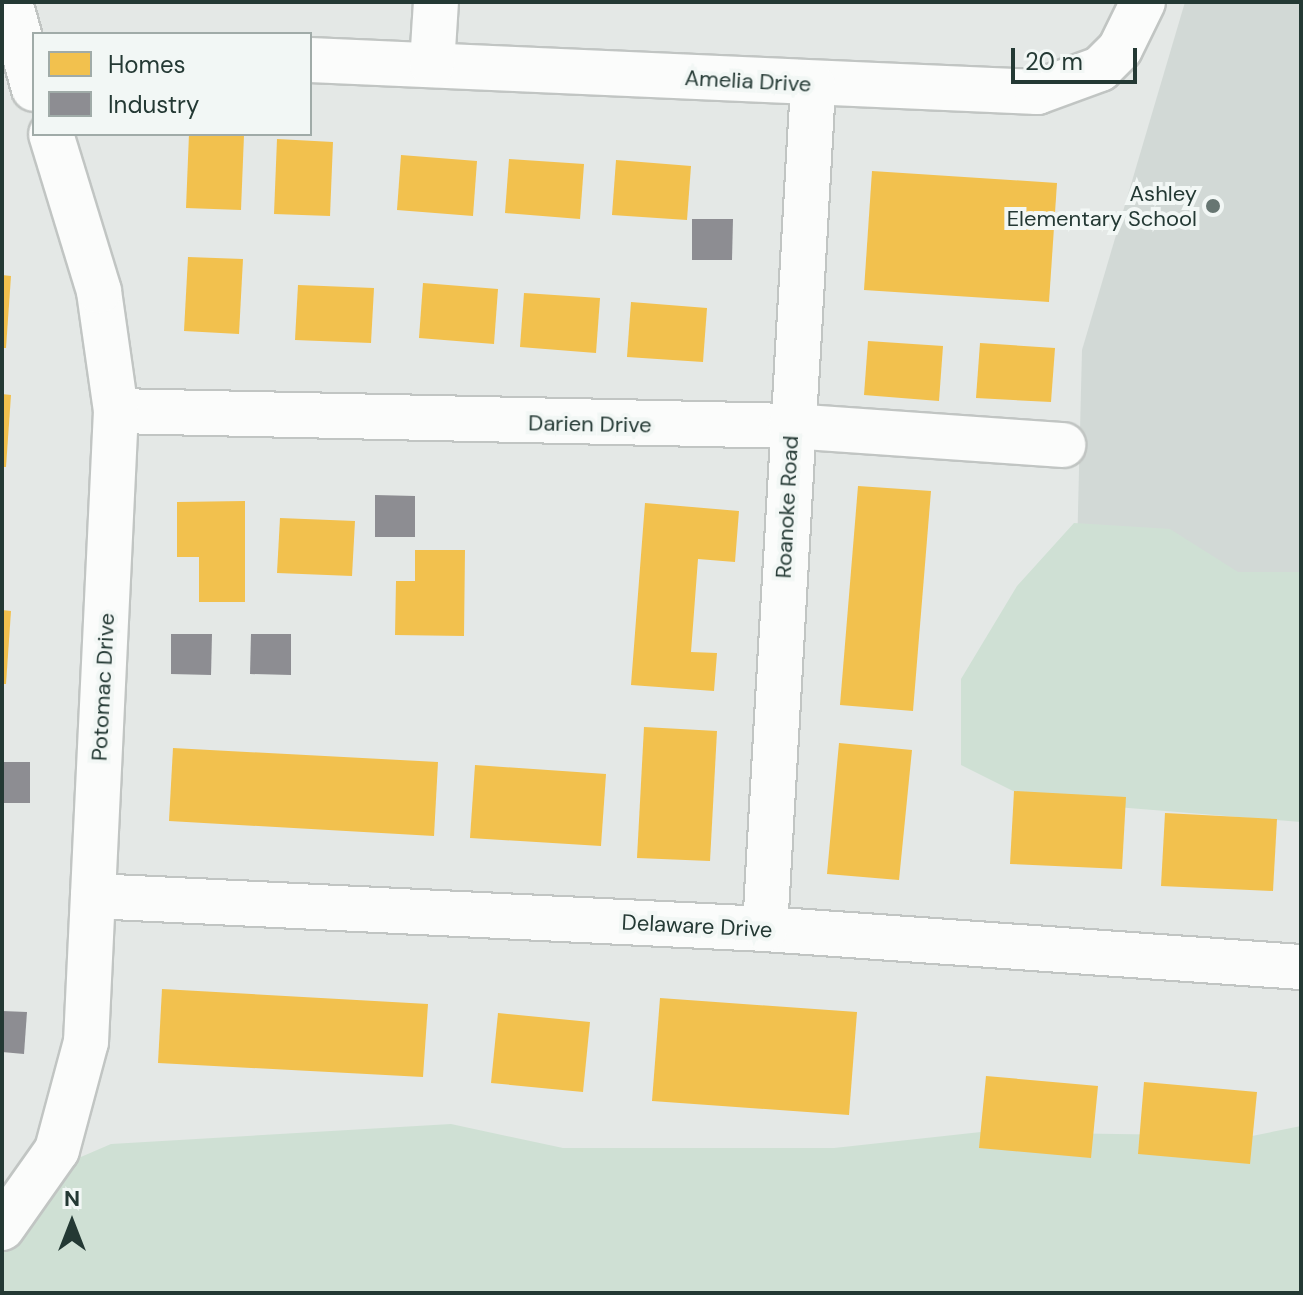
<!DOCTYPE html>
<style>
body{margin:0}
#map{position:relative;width:1303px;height:1295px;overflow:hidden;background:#e4e8e6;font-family:"DM Sans",sans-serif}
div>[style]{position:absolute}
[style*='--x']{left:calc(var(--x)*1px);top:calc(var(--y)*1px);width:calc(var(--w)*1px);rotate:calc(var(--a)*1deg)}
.built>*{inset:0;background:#d2d9d6}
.green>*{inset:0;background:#cfe0d4}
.homes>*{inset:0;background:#f2c14e}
.industry>*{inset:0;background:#8d8d92}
.roads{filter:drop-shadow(2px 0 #c1c5c3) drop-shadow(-2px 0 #c1c5c3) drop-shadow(0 2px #c1c5c3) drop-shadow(0 -2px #c1c5c3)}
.minor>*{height:44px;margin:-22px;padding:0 22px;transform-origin:22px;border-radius:22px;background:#fbfcfb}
.dots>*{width:22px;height:22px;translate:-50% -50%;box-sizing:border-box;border:4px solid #f2f7f5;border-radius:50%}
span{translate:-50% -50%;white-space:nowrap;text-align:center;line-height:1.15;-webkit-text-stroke:8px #f2f7f5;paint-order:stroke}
.street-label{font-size:22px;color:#243934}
.poi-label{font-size:22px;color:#243934}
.right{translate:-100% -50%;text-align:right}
.frame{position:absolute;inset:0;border:4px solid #243934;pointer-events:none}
.legend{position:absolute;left:32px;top:32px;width:280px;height:104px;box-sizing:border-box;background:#f2f7f5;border:2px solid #a0aba8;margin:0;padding:10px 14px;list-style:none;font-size:24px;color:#243934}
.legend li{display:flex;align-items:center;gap:16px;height:40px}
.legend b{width:40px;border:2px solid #a0aba8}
.north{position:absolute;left:32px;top:1183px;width:80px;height:80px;-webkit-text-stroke:6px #f2f7f5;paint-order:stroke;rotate:0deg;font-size:22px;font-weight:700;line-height:32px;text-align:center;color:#243934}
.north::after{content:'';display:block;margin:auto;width:28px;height:36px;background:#243934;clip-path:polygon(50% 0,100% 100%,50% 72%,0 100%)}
.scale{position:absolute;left:1011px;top:48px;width:126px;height:36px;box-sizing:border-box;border:4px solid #243934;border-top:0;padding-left:10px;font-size:24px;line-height:28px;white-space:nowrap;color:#243934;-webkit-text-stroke:6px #f2f7f5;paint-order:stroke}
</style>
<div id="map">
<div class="built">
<div style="clip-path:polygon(1185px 2px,1301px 2px,1301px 690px,1074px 672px,1082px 350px)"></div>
</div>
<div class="green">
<div style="clip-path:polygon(1074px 523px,1170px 529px,1238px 572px,1301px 572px,1301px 822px,1031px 800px,961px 765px,961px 679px,1017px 586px)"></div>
<div style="clip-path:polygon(451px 1124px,563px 1148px,834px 1148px,981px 1132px,1252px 1136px,1301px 1126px,1301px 1293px,2px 1293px,2px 1191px,111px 1144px)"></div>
</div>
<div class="homes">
<div style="clip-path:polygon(189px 134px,244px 135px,241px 210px,186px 208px)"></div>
<div style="clip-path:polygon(277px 139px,333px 142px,330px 216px,274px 214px)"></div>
<div style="clip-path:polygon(401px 155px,477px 161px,473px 216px,397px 210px)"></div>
<div style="clip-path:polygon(509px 159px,584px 164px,580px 219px,505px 213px)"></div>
<div style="clip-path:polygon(616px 160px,691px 166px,687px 220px,612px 215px)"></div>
<div style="clip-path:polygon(872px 171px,1057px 183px,1049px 302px,864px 290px)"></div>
<div style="clip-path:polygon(188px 257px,243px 259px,239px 334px,184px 331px)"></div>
<div style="clip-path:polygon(2px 275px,11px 276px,6px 348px,2px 348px)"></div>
<div style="clip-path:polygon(423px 283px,498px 289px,494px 344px,419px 338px)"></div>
<div style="clip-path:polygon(298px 285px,374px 288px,371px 343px,295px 340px)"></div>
<div style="clip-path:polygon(524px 293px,600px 298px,596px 353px,520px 347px)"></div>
<div style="clip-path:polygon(631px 302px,707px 308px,703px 362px,627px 357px)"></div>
<div style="clip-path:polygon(868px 341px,943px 346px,939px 401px,864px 395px)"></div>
<div style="clip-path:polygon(980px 343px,1055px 348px,1051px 402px,976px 398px)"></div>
<div style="clip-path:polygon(2px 394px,11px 395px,6px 467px,2px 467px)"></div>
<div style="clip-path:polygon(858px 486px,931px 491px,913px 711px,840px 705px)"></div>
<div style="clip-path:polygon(245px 501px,245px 602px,199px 602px,199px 557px,177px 557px,177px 502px)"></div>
<div style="clip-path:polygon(645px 503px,739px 511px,735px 562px,698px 559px,691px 652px,717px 653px,714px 691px,631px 685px)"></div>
<div style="clip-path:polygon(280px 518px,355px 521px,352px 576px,277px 573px)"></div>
<div style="clip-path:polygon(415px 550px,465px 550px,464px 636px,395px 635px,396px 581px,415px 581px)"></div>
<div style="clip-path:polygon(2px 610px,11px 611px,6px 684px,2px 684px)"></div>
<div style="clip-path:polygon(644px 727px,717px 731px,710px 861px,637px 858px)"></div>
<div style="clip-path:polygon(839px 743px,912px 750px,899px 880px,827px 874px)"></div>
<div style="clip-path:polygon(173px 748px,438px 762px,434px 836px,169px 821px)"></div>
<div style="clip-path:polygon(475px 765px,606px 774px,601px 846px,470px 838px)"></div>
<div style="clip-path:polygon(1014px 791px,1126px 797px,1122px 869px,1010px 864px)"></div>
<div style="clip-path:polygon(1165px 813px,1277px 819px,1273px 891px,1161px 886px)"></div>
<div style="clip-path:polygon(162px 989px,428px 1004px,423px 1077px,158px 1063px)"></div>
<div style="clip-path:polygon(660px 998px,857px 1012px,849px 1115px,652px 1101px)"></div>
<div style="clip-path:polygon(498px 1013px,590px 1022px,583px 1092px,491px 1083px)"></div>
<div style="clip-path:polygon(986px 1076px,1098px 1086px,1091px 1158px,979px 1148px)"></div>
<div style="clip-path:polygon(1144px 1082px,1257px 1092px,1250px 1164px,1138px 1154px)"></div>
</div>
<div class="industry">
<div style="clip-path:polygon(692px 219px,733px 219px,732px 260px,692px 260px)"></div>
<div style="clip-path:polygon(375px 495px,415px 496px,415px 537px,375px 537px)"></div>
<div style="clip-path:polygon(171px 634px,212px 634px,211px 675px,171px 674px)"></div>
<div style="clip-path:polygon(251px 634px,291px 634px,291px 675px,250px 674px)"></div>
<div style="clip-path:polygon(2px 762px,30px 762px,30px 803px,2px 803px)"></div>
<div style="clip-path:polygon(2px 1011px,27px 1012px,24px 1054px,2px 1052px)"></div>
</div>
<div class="roads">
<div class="minor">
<div style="--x:10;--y:2;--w:90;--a:74.6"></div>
<div style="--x:310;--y:60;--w:728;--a:2.52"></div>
<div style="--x:1037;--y:92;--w:67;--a:-20.1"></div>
<div style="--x:1100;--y:69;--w:28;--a:-45"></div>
<div style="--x:1120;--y:49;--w:52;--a:-63.9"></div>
<div style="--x:432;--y:65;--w:63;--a:-86.4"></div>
<div style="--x:116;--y:411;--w:675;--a:1.27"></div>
<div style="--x:791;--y:426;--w:273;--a:4"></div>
<div style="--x:93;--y:896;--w:673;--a:2.81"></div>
<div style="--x:765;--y:929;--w:537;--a:4.06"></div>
<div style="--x:765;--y:929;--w:845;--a:-86.74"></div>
<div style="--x:2;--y:1228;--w:95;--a:-54.8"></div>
<div style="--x:57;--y:1150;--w:112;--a:-75"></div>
<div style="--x:86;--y:1042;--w:632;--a:-87.28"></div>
<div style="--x:116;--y:411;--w:121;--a:-98.1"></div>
<div style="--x:99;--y:291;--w:164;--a:-107"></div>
</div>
</div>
<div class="dots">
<div style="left:1213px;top:206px;background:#677672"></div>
</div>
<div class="street-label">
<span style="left:748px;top:81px;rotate:3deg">Amelia Drive</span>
<span style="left:590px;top:424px;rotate:1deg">Darien Drive</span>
<span style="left:787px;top:507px;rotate:-87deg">Roanoke Road</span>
<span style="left:103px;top:687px;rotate:-87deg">Potomac Drive</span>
<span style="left:697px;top:926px;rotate:3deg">Delaware Drive</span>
</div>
<div class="poi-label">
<span class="right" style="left:1197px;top:206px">Ashley<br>Elementary School</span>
</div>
<div class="frame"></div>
<ul class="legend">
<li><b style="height:22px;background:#f2c14e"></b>Homes</li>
<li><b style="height:22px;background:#8d8d92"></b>Industry</li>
</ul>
<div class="north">N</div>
<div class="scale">20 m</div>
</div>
